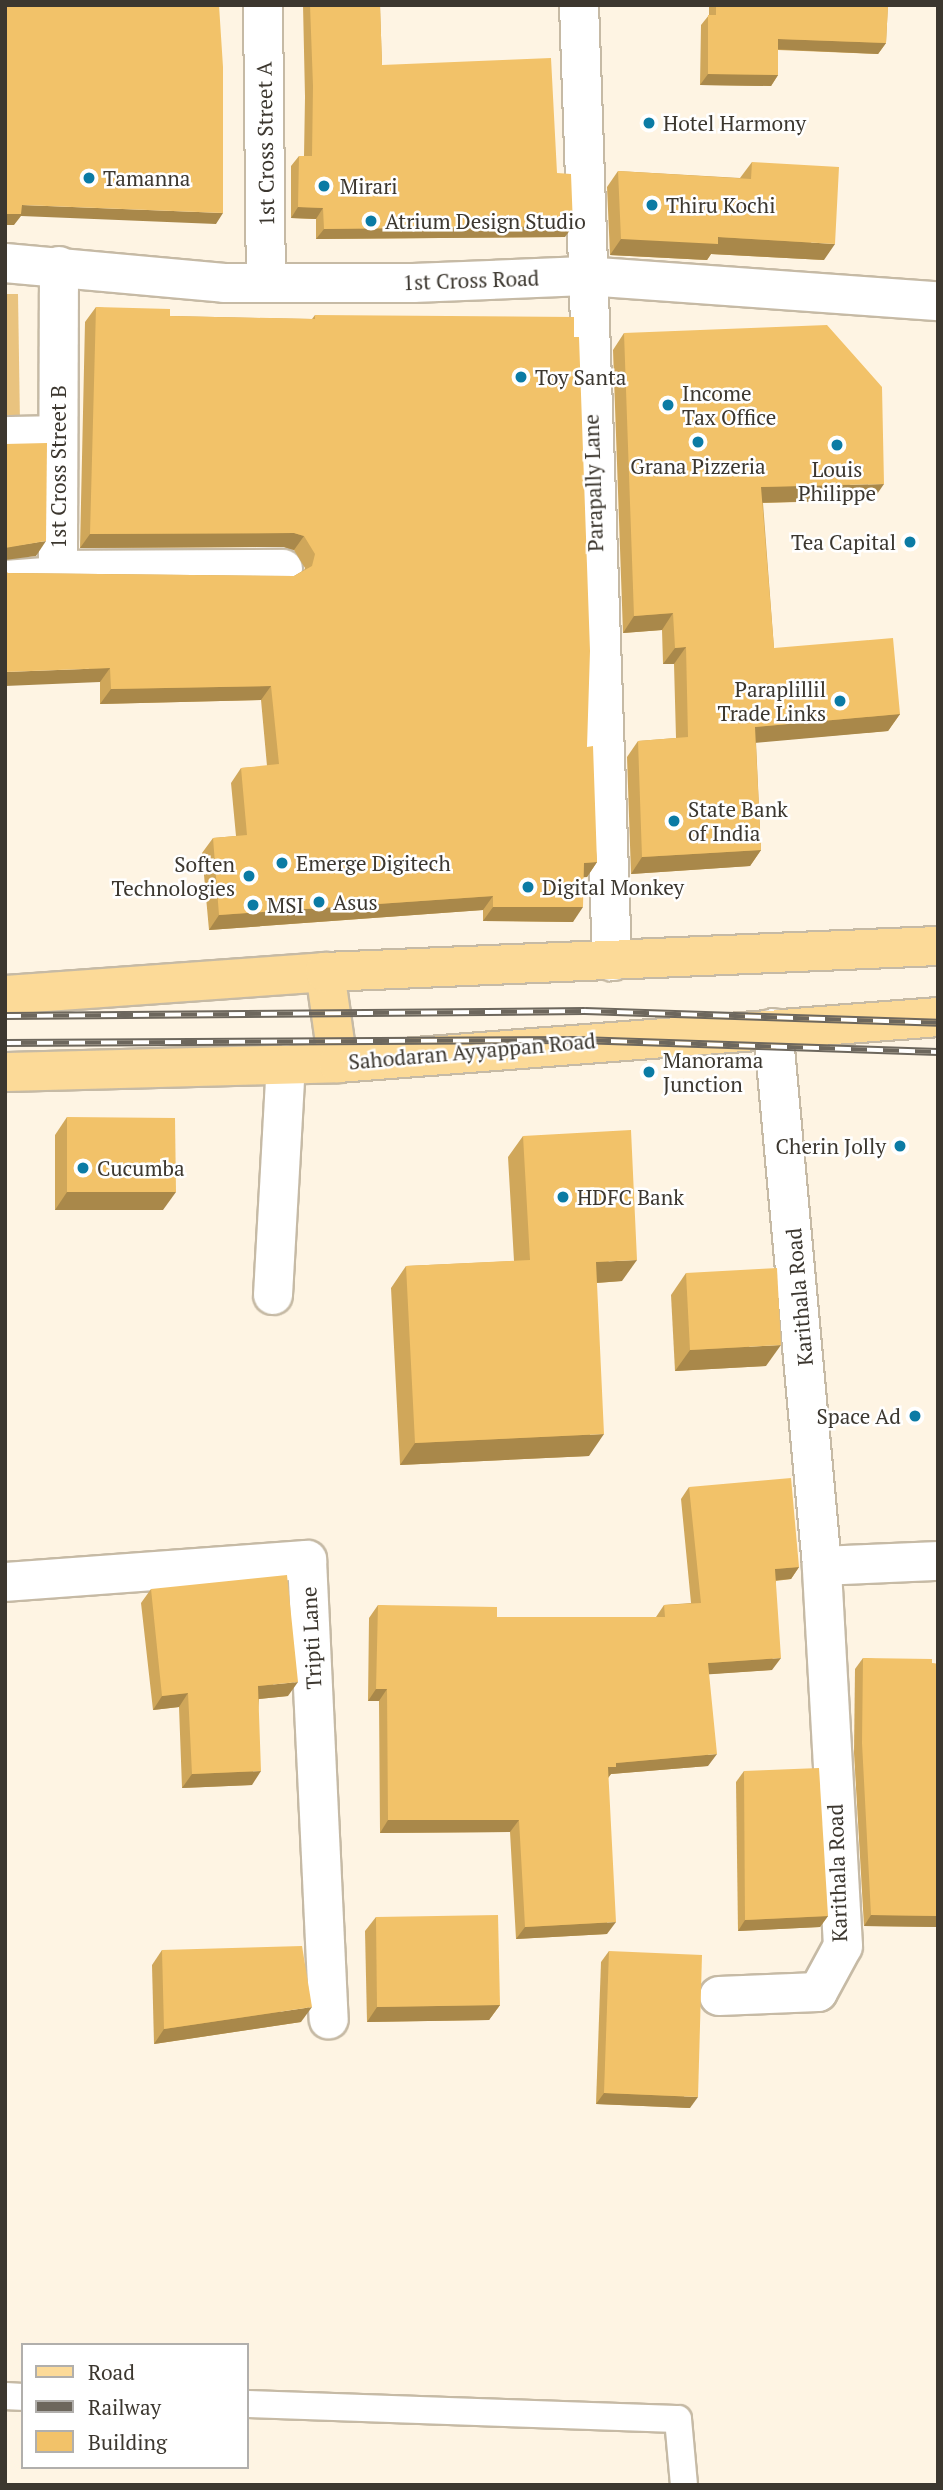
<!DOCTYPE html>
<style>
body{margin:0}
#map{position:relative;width:943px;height:2490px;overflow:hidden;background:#fef4e3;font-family:"PT Serif",serif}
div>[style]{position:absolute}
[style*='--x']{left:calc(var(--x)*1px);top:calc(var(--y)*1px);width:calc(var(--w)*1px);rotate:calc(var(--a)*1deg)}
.green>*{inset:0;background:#e9c37f}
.roads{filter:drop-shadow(2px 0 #c6baa5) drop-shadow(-2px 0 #c6baa5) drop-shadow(0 2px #c6baa5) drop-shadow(0 -2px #c6baa5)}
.service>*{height:26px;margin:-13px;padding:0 13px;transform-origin:13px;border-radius:13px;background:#fff}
.minor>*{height:38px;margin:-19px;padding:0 19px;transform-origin:19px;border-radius:19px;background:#fff}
.primary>*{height:38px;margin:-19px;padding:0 19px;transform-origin:19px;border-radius:19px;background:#fcda98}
.rail>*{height:8px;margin-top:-4px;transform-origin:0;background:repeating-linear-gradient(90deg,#fff 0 16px,#6d675d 0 32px);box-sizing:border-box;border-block:2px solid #6d675d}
.wall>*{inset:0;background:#d0a75a}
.shaded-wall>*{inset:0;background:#a9884a}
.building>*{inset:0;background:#f2c269}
.dots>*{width:19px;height:19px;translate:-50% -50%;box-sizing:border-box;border:4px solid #fff;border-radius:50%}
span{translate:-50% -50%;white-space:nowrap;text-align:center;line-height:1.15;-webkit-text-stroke:5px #fff;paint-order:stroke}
.poi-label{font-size:21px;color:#3c372f}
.left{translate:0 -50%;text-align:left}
.right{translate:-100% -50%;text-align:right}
.street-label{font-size:21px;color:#3c372f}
.frame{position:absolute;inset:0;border:7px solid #3c372f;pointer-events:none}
.legend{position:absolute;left:21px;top:2343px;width:228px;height:126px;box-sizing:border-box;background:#fff;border:2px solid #b1afac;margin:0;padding:9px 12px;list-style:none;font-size:21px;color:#3c372f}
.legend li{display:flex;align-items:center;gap:14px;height:35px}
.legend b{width:35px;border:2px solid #b1afac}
</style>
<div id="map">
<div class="green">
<div style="clip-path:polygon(5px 294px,18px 294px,20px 424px,5px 425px)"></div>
</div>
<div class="roads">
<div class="service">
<div style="--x:5;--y:574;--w:53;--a:-4.3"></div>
<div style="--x:5;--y:2396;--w:18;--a:3"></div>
<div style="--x:247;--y:2404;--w:431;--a:2"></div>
<div style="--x:678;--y:2419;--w:66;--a:84.8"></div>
</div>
<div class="minor">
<div style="--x:263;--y:5;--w:277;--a:89.4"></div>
<div style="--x:579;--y:5;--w:957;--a:88.02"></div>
<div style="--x:5;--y:263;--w:220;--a:5.2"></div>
<div style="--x:224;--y:283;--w:189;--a:0"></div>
<div style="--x:413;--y:283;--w:172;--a:-2.3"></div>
<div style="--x:585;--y:276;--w:354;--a:4.1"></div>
<div style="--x:59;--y:266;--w:304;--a:90.2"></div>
<div style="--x:58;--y:570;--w:225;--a:-0.3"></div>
<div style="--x:5;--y:436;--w:52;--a:-1.1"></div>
<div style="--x:273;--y:1295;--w:231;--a:-86.8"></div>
<div style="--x:822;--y:1566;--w:116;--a:-2.5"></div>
<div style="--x:5;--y:1582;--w:303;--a:-4.2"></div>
<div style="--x:307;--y:1560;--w:460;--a:87.3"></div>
<div style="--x:719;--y:1996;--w:99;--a:-2.3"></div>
<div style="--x:818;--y:1992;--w:52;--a:-61.5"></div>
<div style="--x:843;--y:1946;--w:381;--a:-93.2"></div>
<div style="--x:822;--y:1566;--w:540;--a:-95.2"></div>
</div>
<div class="primary">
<div style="--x:325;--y:972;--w:92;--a:81.9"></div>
<div style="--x:5;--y:995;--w:321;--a:-4.1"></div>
<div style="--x:325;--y:972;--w:614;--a:-2.43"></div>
<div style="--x:5;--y:1072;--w:333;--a:-1.5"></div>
<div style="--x:338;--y:1063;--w:602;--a:-4.38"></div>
</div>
</div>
<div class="rail">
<div style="--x:5;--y:1016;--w:580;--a:-0.49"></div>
<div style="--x:585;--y:1011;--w:353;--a:1.9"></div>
<div style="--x:5;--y:1043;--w:574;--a:-0.3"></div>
<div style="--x:579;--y:1040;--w:359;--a:1.9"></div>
</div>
<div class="wall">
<div style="clip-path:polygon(303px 5px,380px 5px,382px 65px,557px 173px,565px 237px,316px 239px,316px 219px,291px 218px,291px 166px,299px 156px,304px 156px,305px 97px)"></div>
<div style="clip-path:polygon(709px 5px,888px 5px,886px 43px,878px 54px,778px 50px,778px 75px,771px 86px,700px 85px,701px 25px,709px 15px)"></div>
<div style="clip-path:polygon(752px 162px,824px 260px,711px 254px,707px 260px,610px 255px,607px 187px,618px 171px,740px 178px)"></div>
<div style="clip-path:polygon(96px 307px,170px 316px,312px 319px,315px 315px,587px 747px,597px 862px,587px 877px,583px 877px,573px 922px,483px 921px,483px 910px,209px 930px,202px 853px,213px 838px,236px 836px,231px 783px,241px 768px,267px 766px,261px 700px,100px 704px,100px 682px,8px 573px,294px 576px,304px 570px,305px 568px,294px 550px,284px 547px,80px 548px,85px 322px)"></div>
<div style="clip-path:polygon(624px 333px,873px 500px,763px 503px,774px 648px,900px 714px,888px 731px,756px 742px,761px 850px,750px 866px,631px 874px,627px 757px,638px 741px,676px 738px,674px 664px,663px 664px,662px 630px,623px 633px,613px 350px)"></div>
<div style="clip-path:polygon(67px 1117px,163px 1210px,55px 1210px,55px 1135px)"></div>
<div style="clip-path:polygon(523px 1136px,622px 1281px,597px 1283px,589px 1456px,400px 1465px,391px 1288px,406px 1266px,514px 1261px,508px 1157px)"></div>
<div style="clip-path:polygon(686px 1273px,766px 1366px,675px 1371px,671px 1295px)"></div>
<div style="clip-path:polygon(689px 1487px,799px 1567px,791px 1579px,776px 1581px,772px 1670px,709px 1674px,708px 1766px,611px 1774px,608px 1778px,607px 1934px,516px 1939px,510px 1832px,380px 1833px,379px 1701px,368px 1701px,369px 1618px,378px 1605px,497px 1617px,656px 1617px,664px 1605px,691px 1603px,681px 1499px)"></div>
<div style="clip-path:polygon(151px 1589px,288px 1696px,259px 1699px,252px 1785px,182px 1788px,179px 1707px,153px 1710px,141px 1603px)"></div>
<div style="clip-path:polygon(863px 1658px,938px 1664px,938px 1927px,864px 1926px,854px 1753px,855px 1669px)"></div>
<div style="clip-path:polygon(744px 1771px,828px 1916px,820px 1927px,738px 1931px,736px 1782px)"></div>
<div style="clip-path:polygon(376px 1917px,500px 2005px,489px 2020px,367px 2022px,365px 1931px)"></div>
<div style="clip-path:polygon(162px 1950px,301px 2022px,154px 2044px,152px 1965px)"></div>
<div style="clip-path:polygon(609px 1951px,690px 2108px,596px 2104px,601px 1962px)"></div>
</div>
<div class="shaded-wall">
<div style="clip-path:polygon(778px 39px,886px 43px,878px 54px,771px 49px)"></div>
<div style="clip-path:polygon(708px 74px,778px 75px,771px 86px,700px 85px)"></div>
<div style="clip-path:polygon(22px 205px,223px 213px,216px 224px,21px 216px,14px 225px,5px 225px,5px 214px)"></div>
<div style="clip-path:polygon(298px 207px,323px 208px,316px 219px,291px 218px)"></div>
<div style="clip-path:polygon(573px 226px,565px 237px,316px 239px,324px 229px)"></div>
<div style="clip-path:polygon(718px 237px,835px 244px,824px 260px,711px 254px,707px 260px,610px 255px,621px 239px)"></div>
<div style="clip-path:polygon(884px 484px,873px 500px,750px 503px,761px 487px)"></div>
<div style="clip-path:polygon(294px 533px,304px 536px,294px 550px,284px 547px,80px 548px,90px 534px)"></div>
<div style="clip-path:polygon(46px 541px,36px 556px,5px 560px,6px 547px)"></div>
<div style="clip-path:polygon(673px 613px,662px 630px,623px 633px,634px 616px)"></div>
<div style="clip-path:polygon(686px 647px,674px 664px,663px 664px,675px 648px)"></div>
<div style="clip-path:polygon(110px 668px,100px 682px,5px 686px,5px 672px)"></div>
<div style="clip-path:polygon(271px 686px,261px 700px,100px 704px,111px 689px)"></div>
<div style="clip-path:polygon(900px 714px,888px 731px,743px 744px,755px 727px)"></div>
<div style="clip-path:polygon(761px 850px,750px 866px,631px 874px,642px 857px)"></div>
<div style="clip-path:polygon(597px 862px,587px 877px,573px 878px,584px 863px)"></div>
<div style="clip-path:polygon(493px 896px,483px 910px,209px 930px,219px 915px)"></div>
<div style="clip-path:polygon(493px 907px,583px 907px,573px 922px,483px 921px)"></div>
<div style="clip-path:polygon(67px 1192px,176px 1192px,163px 1210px,55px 1210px)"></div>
<div style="clip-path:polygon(637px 1260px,622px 1281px,581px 1284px,596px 1262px)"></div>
<div style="clip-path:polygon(781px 1345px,766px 1366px,675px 1371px,690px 1350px)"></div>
<div style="clip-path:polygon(604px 1434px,589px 1456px,400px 1465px,415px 1443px)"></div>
<div style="clip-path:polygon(799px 1567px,791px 1579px,767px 1581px,775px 1569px)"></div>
<div style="clip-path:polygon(781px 1658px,772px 1670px,699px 1675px,708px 1663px)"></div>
<div style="clip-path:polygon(298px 1682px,288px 1696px,249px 1700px,258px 1686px)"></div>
<div style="clip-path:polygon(376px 1689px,387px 1689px,379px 1701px,368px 1701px)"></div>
<div style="clip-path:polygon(188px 1693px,179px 1707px,153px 1710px,162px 1696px)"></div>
<div style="clip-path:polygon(717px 1754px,708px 1766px,611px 1774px,607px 1779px,608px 1767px,616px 1763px)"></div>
<div style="clip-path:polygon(261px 1771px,252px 1785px,182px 1788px,192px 1774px)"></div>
<div style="clip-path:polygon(388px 1820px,519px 1820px,510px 1832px,380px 1833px)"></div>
<div style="clip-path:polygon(871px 1915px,938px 1916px,938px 1927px,864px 1926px)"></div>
<div style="clip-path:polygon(828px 1916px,820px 1927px,738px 1931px,745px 1920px)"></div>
<div style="clip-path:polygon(616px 1922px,607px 1934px,516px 1939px,525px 1927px)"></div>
<div style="clip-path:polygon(500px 2005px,489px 2020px,367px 2022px,377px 2007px)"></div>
<div style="clip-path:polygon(312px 2007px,301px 2022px,154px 2044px,164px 2029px)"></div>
<div style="clip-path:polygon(604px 2093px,698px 2097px,690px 2108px,596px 2104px)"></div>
</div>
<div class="building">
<div style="clip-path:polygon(5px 5px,219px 5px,223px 67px,223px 213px,22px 205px,21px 214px,5px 214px)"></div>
<div style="clip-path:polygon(310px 5px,380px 5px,382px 65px,551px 58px,557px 173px,571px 174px,573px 226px,324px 229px,323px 208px,298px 207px,299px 156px,312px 156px,313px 86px)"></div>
<div style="clip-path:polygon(716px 5px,888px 5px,886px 43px,778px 39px,778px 75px,708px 74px,708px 15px,716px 15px)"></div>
<div style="clip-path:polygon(752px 162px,839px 167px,835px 244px,718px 237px,718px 244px,621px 239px,618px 171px,751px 179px)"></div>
<div style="clip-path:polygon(96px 307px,170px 309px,170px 316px,315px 319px,315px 315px,574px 317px,574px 337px,579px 337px,590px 651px,587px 747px,593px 746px,597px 862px,584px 863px,583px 907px,493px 907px,493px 896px,219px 915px,213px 838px,247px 835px,241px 768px,279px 764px,271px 686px,111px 689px,110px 668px,5px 672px,5px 570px,8px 573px,294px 576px,312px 566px,315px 554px,304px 536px,294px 533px,90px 534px)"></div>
<div style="clip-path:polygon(827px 325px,882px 387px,884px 484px,761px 487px,774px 648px,893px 638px,900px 714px,755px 727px,761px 850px,642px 857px,638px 741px,688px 737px,686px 647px,675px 648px,673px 613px,634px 616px,624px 333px)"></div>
<div style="clip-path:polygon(47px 443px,46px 541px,5px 548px,5px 444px)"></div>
<div style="clip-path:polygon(67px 1117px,175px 1118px,176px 1192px,67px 1192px)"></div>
<div style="clip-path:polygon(631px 1130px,637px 1260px,596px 1262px,604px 1434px,415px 1443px,406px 1266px,530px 1260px,523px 1136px)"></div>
<div style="clip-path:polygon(777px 1268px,781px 1345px,690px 1350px,686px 1273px)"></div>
<div style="clip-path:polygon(791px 1478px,799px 1567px,775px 1569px,781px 1658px,708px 1663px,717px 1754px,616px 1763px,616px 1767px,608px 1767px,616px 1922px,525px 1927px,519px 1820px,388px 1820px,387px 1689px,376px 1689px,378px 1605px,497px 1607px,497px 1617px,665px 1617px,664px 1605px,701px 1603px,689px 1487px)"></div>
<div style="clip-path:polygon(287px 1575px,298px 1682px,258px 1686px,261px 1771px,192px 1774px,188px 1693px,162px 1696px,151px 1589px)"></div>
<div style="clip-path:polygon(863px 1658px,932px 1659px,932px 1663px,938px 1664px,938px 1916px,871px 1915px,862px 1743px)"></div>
<div style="clip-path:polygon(819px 1768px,828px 1916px,745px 1920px,744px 1771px)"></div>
<div style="clip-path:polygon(498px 1915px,500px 2005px,377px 2007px,376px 1917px)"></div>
<div style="clip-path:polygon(302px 1946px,312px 2007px,164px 2029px,162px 1950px)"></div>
<div style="clip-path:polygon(609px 1951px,702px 1955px,698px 2097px,604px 2093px)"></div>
</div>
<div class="dots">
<div style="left:649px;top:123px;background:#0b7ba4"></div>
<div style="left:89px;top:178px;background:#0b7ba4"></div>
<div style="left:324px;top:186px;background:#0b7ba4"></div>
<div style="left:652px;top:205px;background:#0b7ba4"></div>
<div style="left:371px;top:221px;background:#0b7ba4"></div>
<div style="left:521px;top:377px;background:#0b7ba4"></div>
<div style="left:668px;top:405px;background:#0b7ba4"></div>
<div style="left:698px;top:442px;background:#0b7ba4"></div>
<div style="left:837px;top:445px;background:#0b7ba4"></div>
<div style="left:910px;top:542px;background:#0b7ba4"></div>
<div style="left:840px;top:701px;background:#0b7ba4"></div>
<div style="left:674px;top:821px;background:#0b7ba4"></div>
<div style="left:282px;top:863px;background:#0b7ba4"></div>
<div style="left:249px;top:876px;background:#0b7ba4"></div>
<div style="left:528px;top:887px;background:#0b7ba4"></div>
<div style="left:319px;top:902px;background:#0b7ba4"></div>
<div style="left:253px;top:905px;background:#0b7ba4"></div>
<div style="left:649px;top:1072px;background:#0b7ba4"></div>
<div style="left:900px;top:1146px;background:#0b7ba4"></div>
<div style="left:83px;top:1168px;background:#0b7ba4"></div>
<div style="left:563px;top:1197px;background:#0b7ba4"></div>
<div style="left:915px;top:1416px;background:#0b7ba4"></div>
</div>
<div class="poi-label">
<span class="left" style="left:663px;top:123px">Hotel Harmony</span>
<span class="left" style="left:103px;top:178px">Tamanna</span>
<span class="left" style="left:340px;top:186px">Mirari</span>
<span class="left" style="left:666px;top:205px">Thiru Kochi</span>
<span class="left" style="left:385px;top:221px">Atrium Design Studio</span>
<span class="left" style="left:535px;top:377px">Toy Santa</span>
<span class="left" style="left:682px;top:405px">Income<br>Tax Office</span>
<span style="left:698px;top:466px">Grana Pizzeria</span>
<span style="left:837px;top:481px">Louis<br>Philippe</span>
<span class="right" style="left:896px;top:542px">Tea Capital</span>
<span class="right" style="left:826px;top:701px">Paraplillil<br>Trade Links</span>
<span class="left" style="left:688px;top:821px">State Bank<br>of India</span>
<span class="left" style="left:296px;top:863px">Emerge Digitech</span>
<span class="right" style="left:235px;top:876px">Soften<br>Technologies</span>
<span class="left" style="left:542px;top:887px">Digital Monkey</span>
<span class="left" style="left:333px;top:902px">Asus</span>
<span class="left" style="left:267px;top:905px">MSI</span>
<span class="left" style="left:663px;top:1072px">Manorama<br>Junction</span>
<span class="right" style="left:886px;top:1146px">Cherin Jolly</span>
<span class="left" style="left:97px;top:1168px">Cucumba</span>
<span class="left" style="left:577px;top:1197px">HDFC Bank</span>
<span class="right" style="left:901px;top:1416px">Space Ad</span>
</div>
<div class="street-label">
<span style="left:265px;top:144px;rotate:-91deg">1st Cross Street A</span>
<span style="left:471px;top:280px;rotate:-2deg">1st Cross Road</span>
<span style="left:58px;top:467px;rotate:-90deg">1st Cross Street B</span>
<span style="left:593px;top:483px;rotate:-92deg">Parapally Lane</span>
<span style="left:472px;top:1051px;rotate:-5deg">Sahodaran Ayyappan Road</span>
<span style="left:799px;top:1297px;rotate:-95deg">Karithala Road</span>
<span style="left:311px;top:1638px;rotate:-93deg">Tripti Lane</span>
<span style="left:837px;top:1873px;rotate:-92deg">Karithala Road</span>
</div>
<div class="frame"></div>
<ul class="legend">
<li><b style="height:9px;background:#fcda98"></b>Road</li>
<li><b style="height:9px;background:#6d675d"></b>Railway</li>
<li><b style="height:19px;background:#f2c269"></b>Building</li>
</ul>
</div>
